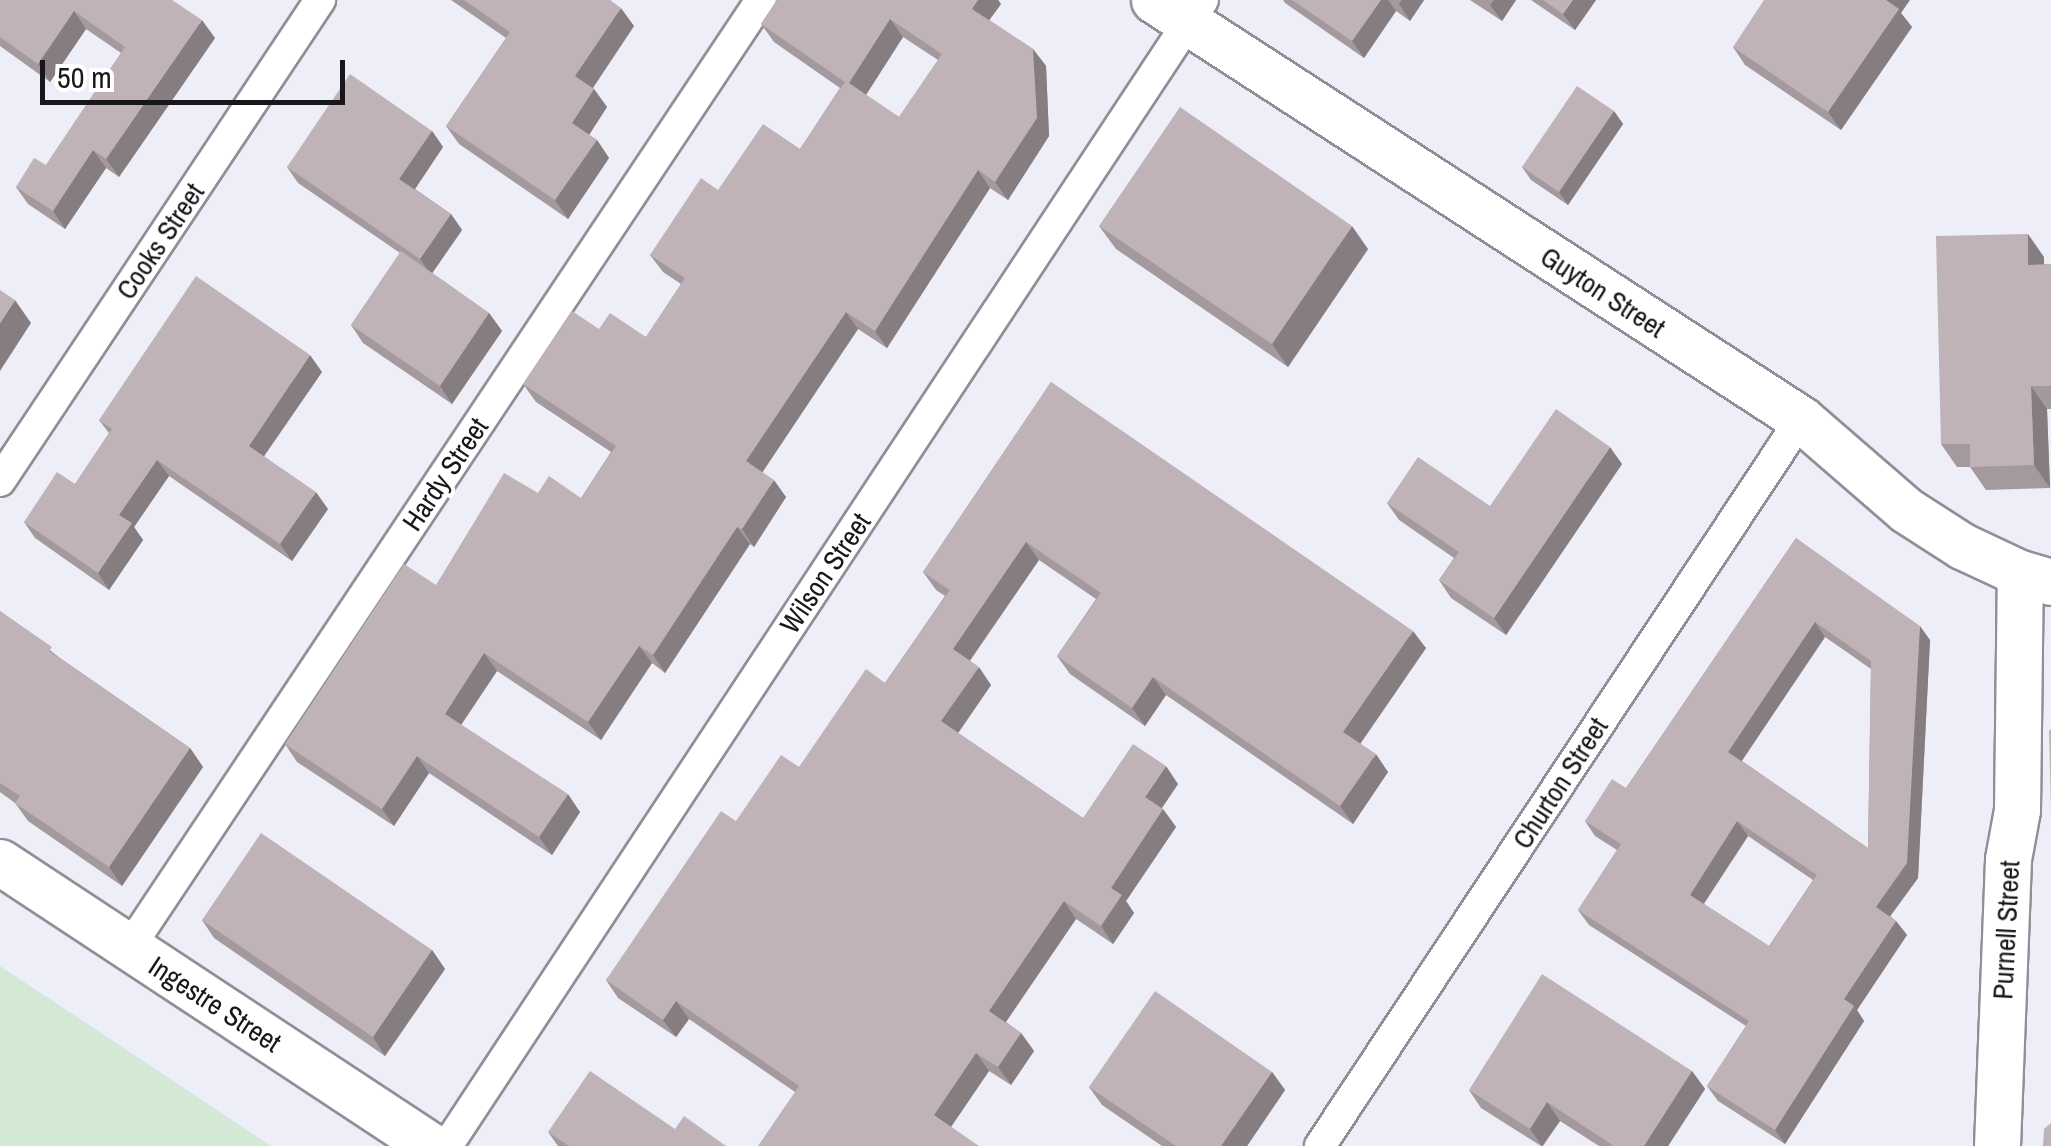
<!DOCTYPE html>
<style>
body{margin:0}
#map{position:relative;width:2051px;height:1146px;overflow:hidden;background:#eeeef8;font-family:"Archivo Narrow",sans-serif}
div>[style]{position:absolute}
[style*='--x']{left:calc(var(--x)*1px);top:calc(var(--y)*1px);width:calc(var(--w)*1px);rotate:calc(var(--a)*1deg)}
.green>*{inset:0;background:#d3e8d5}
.roads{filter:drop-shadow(2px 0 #8f8f99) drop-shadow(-2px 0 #8f8f99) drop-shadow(0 2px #8f8f99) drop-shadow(0 -2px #8f8f99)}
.minor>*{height:30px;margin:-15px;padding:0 15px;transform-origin:15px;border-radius:15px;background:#fff}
.secondary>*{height:45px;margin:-22.5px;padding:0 22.5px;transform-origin:22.5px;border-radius:22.5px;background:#fff}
.wall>*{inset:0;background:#a49a9e}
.shaded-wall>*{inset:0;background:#867d81}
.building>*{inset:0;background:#bfb3b8}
span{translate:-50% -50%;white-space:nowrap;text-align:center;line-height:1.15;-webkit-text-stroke:8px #fff;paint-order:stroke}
.street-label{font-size:28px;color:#17161a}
.scale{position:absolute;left:40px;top:60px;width:305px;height:45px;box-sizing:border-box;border:5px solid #17161a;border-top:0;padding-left:12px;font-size:30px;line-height:35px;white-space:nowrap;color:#17161a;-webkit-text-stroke:8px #fff;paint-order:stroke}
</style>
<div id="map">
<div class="green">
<div style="clip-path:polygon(0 966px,271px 1146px,0 1146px)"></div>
</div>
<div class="roads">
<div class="minor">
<div style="--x:0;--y:481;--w:578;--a:-56.36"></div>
<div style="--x:129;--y:948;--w:1139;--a:-56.31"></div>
<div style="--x:447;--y:1146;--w:1373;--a:-56.59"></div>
<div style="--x:1320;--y:1146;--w:872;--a:-56.51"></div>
</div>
<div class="secondary">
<div style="--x:1154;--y:0;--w:771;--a:32.93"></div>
<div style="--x:1801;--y:419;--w:139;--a:40.9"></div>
<div style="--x:1906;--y:510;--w:67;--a:32.7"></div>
<div style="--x:1962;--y:546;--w:64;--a:25"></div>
<div style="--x:2020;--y:573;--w:32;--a:16"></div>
<div style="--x:0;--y:862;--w:516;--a:33.38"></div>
<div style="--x:1997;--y:1146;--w:287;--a:-87.8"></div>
<div style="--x:2008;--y:859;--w:50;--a:-79.6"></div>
<div style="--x:2017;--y:810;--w:237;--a:-89.3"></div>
</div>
</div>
<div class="wall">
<div style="clip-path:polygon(0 0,172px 0,215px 38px,119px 177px,106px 168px,65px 229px,28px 204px,16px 187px,46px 165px,121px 53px,86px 29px,50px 82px,0 46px)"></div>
<div style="clip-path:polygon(451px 0,610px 0,634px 26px,593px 88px,607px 107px,589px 135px,597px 140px,609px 158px,568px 219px,459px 144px,446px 126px,506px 38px)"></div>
<div style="clip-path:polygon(evenodd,777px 0,998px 0,1001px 4px,989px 20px,1033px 49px,1046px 66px,1049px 136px,1008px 200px,990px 188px,887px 348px,858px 329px,762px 472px,786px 497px,754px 547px,750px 544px,665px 673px,652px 663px,601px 740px,497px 671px,461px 725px,580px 812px,552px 855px,429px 773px,394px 826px,297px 762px,285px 744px,436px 585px,538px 493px,581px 498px,611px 452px,536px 402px,523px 384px,599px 329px,646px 337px,681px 284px,663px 272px,650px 255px,718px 190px,800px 149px,840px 88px,774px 42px,761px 24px,777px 0,903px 37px,938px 60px,899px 117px,866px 95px,903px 37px)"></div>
<div style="clip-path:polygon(1283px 0,1424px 0,1410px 21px,1396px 11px,1364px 58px,1285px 3px)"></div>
<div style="clip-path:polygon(1470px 0,1516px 0,1502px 21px)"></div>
<div style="clip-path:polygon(1531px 0,1596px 0,1575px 30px)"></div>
<div style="clip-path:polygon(1901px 13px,1912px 27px,1841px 130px,1745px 65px,1733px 47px)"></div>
<div style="clip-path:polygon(1614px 111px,1623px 124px,1568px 205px,1531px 180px,1522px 167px)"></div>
<div style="clip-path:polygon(432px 131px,443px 147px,415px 189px,451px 214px,462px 230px,432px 273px,489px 313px,502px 331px,452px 404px,363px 343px,351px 325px,400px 253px,298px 183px,287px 167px)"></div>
<div style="clip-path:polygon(1099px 226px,1368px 249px,1288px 367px,1116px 249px)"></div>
<div style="clip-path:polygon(2044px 257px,2044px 264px,2051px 264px,2051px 409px,2047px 409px,2050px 488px,1986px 490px,1970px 467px,1957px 467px,1941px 444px)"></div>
<div style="clip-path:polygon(322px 372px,264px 456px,328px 509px,292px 561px,169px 476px,134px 527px,143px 540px,109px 590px,35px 538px,24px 522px,75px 484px,109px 433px,99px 420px)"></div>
<div style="clip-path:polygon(1051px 382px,1426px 648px,1360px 744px,1388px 772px,1353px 824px,1166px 695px,1145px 726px,1070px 674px,1057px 656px,1096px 599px,1039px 560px,970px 661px,991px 685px,958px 733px,1083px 818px,1178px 784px,1162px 808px,1176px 827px,1126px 901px,1134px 913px,1113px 944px,1076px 919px,1006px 1022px,1021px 1033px,1034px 1051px,1011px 1085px,989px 1071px,951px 1126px,795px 1092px,689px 1019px,676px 1037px,618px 998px,606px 980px,736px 821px,799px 767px,885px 683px,945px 596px,936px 590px,923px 572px)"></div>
<div style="clip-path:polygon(1622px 464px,1506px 635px,1451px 598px,1439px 580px,1454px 558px,1399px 520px,1387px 503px,1490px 506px)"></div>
<div style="clip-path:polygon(evenodd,1796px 538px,1930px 640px,1918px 878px,1890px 916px,1896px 921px,1907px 935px,1857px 1010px,1864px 1021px,1785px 1144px,1718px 1101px,1707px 1086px,1746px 1026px,1589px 925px,1578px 910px,1617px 850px,1595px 836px,1585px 821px,1626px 788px,1796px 538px,1825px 637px,1871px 669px,1868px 848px,1742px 761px,1825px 637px,1796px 538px,1748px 836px,1813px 880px,1769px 946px,1704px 904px,1748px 836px)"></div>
<div style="clip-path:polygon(0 611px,60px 658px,190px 748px,203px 767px,122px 886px,28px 821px,15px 803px,0 792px)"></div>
<div style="clip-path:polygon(202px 920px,432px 950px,445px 969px,385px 1056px,214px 938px)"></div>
<div style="clip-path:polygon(1692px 1071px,1705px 1089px,1668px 1146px,1599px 1146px,1560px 1121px,1543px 1146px,1541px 1146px,1481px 1108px,1469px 1090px)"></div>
<div style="clip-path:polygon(1272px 1072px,1285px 1090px,1247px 1146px,1162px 1146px,1102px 1105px,1089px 1087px)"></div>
<div style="clip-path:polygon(675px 1129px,726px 1146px,558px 1146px,548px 1132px)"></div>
</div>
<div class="shaded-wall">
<div style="clip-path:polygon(978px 0,998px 0,1001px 4px,985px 26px,972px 9px)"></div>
<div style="clip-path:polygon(1381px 0,1388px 0,1396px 11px,1364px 58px,1352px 41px)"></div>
<div style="clip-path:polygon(1402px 0,1424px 0,1410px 21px,1399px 4px)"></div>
<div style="clip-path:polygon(1494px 0,1516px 0,1502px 21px,1490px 5px)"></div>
<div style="clip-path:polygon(1573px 0,1596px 0,1575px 30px,1563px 14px)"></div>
<div style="clip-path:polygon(1885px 0,1910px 0,1901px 13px,1912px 27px,1841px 130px,1828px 112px)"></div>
<div style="clip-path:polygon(621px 8px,634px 26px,588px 95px,575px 76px)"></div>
<div style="clip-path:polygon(74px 11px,86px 29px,50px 82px,38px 64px)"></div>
<div style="clip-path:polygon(890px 19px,903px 37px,862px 101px,849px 83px)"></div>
<div style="clip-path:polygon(202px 20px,215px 38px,119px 177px,106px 159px)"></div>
<div style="clip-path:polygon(1033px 49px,1046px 66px,1049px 136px,1008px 200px,995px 182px)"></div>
<div style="clip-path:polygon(594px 89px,607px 107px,585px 141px,572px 123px)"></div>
<div style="clip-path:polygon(1614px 111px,1623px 124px,1568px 205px,1559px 192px)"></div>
<div style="clip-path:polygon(432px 131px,443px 147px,411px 195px,399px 179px)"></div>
<div style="clip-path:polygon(597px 140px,609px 158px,568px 219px,555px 200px)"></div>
<div style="clip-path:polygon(93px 150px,106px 168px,65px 229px,53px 211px)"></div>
<div style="clip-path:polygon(978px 170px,990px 188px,887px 348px,875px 331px)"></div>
<div style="clip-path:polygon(451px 214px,462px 230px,431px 275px,420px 259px)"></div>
<div style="clip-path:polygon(1352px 226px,1368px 249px,1288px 367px,1272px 344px)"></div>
<div style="clip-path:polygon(2028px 234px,2044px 257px,2044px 288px,2028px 265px)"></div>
<div style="clip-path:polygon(15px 300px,31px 323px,0 371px,0 323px)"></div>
<div style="clip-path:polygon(846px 312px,858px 329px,758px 479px,746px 461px)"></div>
<div style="clip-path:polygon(489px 313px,502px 331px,452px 404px,440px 386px)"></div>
<div style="clip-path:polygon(310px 355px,322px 372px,260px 462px,249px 446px)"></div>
<div style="clip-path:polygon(2031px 386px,2047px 409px,2050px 488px,2034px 465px)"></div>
<div style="clip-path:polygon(1610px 447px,1622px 464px,1506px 635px,1494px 618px)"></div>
<div style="clip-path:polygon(157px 460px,169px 476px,134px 527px,143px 540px,109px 590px,98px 573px,119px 515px)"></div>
<div style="clip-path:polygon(774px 480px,786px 497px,754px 547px,742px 529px)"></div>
<div style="clip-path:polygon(316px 492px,328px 509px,292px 561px,280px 544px)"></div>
<div style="clip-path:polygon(737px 527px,750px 544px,665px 673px,653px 655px)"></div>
<div style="clip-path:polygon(1026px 542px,1039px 560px,965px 667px,953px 649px)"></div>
<div style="clip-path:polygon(1815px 622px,1825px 637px,1738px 766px,1728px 752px)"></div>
<div style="clip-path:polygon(1920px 626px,1930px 640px,1918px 878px,1886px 922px,1876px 907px)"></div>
<div style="clip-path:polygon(1413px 631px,1426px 648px,1356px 750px,1343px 732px)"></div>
<div style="clip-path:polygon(639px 646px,652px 663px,601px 740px,588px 722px)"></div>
<div style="clip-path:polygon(484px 653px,497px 671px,457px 731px,445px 714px)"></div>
<div style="clip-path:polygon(979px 667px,991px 685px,954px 739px,941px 721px)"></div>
<div style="clip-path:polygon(1153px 677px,1166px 695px,1145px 726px,1132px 708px)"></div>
<div style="clip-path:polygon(190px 748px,203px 767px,122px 886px,109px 867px)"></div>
<div style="clip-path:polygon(1376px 754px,1388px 772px,1353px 824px,1340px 806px)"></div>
<div style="clip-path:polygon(417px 756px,429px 773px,394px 826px,382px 809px)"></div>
<div style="clip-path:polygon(1166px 766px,1178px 784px,1157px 815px,1145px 797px)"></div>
<div style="clip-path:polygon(568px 794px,580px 812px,552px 855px,539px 837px)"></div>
<div style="clip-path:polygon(1163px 809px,1176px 827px,1126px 901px,1134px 913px,1113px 944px,1101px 926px,1111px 888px)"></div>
<div style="clip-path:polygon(1737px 821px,1748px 836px,1700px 909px,1690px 895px)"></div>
<div style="clip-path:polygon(1064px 901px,1076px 919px,1001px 1029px,989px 1011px)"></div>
<div style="clip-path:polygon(1896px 921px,1907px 935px,1857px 1010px,1864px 1021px,1785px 1144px,1775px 1130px,1844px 999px)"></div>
<div style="clip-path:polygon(432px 950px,445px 969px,385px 1056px,373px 1037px)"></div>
<div style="clip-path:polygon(676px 1001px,689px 1019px,676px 1037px,663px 1020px)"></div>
<div style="clip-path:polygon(1021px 1033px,1034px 1051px,1011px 1085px,998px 1067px)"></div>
<div style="clip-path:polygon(976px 1053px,989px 1071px,947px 1133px,934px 1115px)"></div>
<div style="clip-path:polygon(1692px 1071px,1705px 1089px,1668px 1146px,1644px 1146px)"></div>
<div style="clip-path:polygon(1272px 1072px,1285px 1090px,1247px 1146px,1221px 1146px)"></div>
<div style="clip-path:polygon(1547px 1102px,1560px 1121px,1542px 1146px,1530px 1129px)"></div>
</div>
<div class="building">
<div style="clip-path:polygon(0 0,172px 0,202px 20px,106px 159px,93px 150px,53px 211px,16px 187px,34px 158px,46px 165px,125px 47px,74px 11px,38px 64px,0 37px)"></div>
<div style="clip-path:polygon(464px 0,610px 0,621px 8px,575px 76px,594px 89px,572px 123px,597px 140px,555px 200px,446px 126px,510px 32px)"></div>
<div style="clip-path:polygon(evenodd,777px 0,978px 0,972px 9px,1033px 49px,1037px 118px,995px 182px,978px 170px,875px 331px,846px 312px,746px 461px,774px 480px,742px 529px,737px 527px,653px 655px,639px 646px,588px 722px,484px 653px,445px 714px,568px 794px,539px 837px,417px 756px,382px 809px,285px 744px,404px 564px,436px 585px,504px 473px,538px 493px,549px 476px,581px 498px,616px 446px,523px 384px,572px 311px,599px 329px,610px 313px,646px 337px,685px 278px,650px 255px,701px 178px,718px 190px,763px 124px,800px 149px,845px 82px,761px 24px,777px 0,890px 19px,942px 54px,899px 117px,849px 83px,890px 19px)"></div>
<div style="clip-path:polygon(1292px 0,1381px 0,1352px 41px)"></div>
<div style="clip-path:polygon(1543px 0,1573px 0,1563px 14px)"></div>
<div style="clip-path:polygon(1764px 0,1886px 0,1899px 9px,1828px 112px,1733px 47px)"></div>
<div style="clip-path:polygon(350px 74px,432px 131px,399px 179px,451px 214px,420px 259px,287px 167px)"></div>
<div style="clip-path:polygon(1577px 86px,1614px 111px,1559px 192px,1522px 167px)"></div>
<div style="clip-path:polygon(1180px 107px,1352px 226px,1272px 344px,1099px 226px)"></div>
<div style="clip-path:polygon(2028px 234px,2028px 265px,2051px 264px,2051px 386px,2031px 386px,2034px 465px,1970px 467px,1970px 444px,1941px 444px,1936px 236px)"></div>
<div style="clip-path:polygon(401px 251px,489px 313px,440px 386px,351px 325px)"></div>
<div style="clip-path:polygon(196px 276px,310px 355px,249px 446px,316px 492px,280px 544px,157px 460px,119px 515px,132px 523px,98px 573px,24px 522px,57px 472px,75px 484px,112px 429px,99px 420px)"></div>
<div style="clip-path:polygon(0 290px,15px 300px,0 323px)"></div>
<div style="clip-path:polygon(1051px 382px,1413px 631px,1343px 732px,1376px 754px,1340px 806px,1153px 677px,1132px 708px,1057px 656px,1101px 593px,1026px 542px,953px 649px,979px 667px,941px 721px,1083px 818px,1133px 744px,1166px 766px,1145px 797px,1163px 809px,1111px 888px,1122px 895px,1101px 926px,1064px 901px,989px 1011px,1021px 1033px,998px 1067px,976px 1053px,934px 1115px,979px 1146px,758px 1146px,799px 1086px,676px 1001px,663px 1020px,606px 980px,721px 811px,736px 821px,781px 755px,799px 767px,866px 669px,885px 683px,950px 590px,923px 572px)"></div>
<div style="clip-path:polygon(1556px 409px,1610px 447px,1494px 618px,1439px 580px,1459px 552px,1387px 503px,1418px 457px,1490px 506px)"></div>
<div style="clip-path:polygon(evenodd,1796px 538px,1920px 626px,1907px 863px,1876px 907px,1896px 921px,1844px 999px,1854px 1006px,1775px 1130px,1707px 1086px,1749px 1021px,1578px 910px,1621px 844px,1585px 821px,1612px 779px,1626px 788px,1796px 538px,1815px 622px,1871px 661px,1868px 848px,1728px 752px,1815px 622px,1796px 538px,1737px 821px,1817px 875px,1769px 946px,1690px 895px,1737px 821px)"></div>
<div style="clip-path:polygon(0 611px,52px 647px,49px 651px,190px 748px,109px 867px,15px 803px,20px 796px,0 783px)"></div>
<div style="clip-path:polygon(2051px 729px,2051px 811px,2049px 731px)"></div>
<div style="clip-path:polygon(261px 833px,432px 950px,373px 1037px,202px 920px)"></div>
<div style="clip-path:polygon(1542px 974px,1692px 1071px,1644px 1146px,1614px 1146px,1547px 1102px,1530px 1129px,1469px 1090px)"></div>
<div style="clip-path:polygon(1155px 991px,1272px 1072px,1221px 1146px,1176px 1146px,1089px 1087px)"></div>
<div style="clip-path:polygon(590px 1071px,675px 1129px,684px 1116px,726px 1146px,569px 1146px,548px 1132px)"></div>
<div style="clip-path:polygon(2051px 1123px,2051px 1146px,2043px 1146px,2044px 1129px)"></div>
</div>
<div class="street-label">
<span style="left:160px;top:241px;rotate:-56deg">Cooks Street</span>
<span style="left:1603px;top:292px;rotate:33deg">Guyton Street</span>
<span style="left:445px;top:474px;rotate:-56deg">Hardy Street</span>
<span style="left:825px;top:573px;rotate:-56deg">Wilson Street</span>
<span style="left:1560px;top:783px;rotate:-57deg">Churton Street</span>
<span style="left:2006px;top:930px;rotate:-87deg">Purnell Street</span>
<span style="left:215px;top:1004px;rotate:33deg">Ingestre Street</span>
</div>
<div class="scale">50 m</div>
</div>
